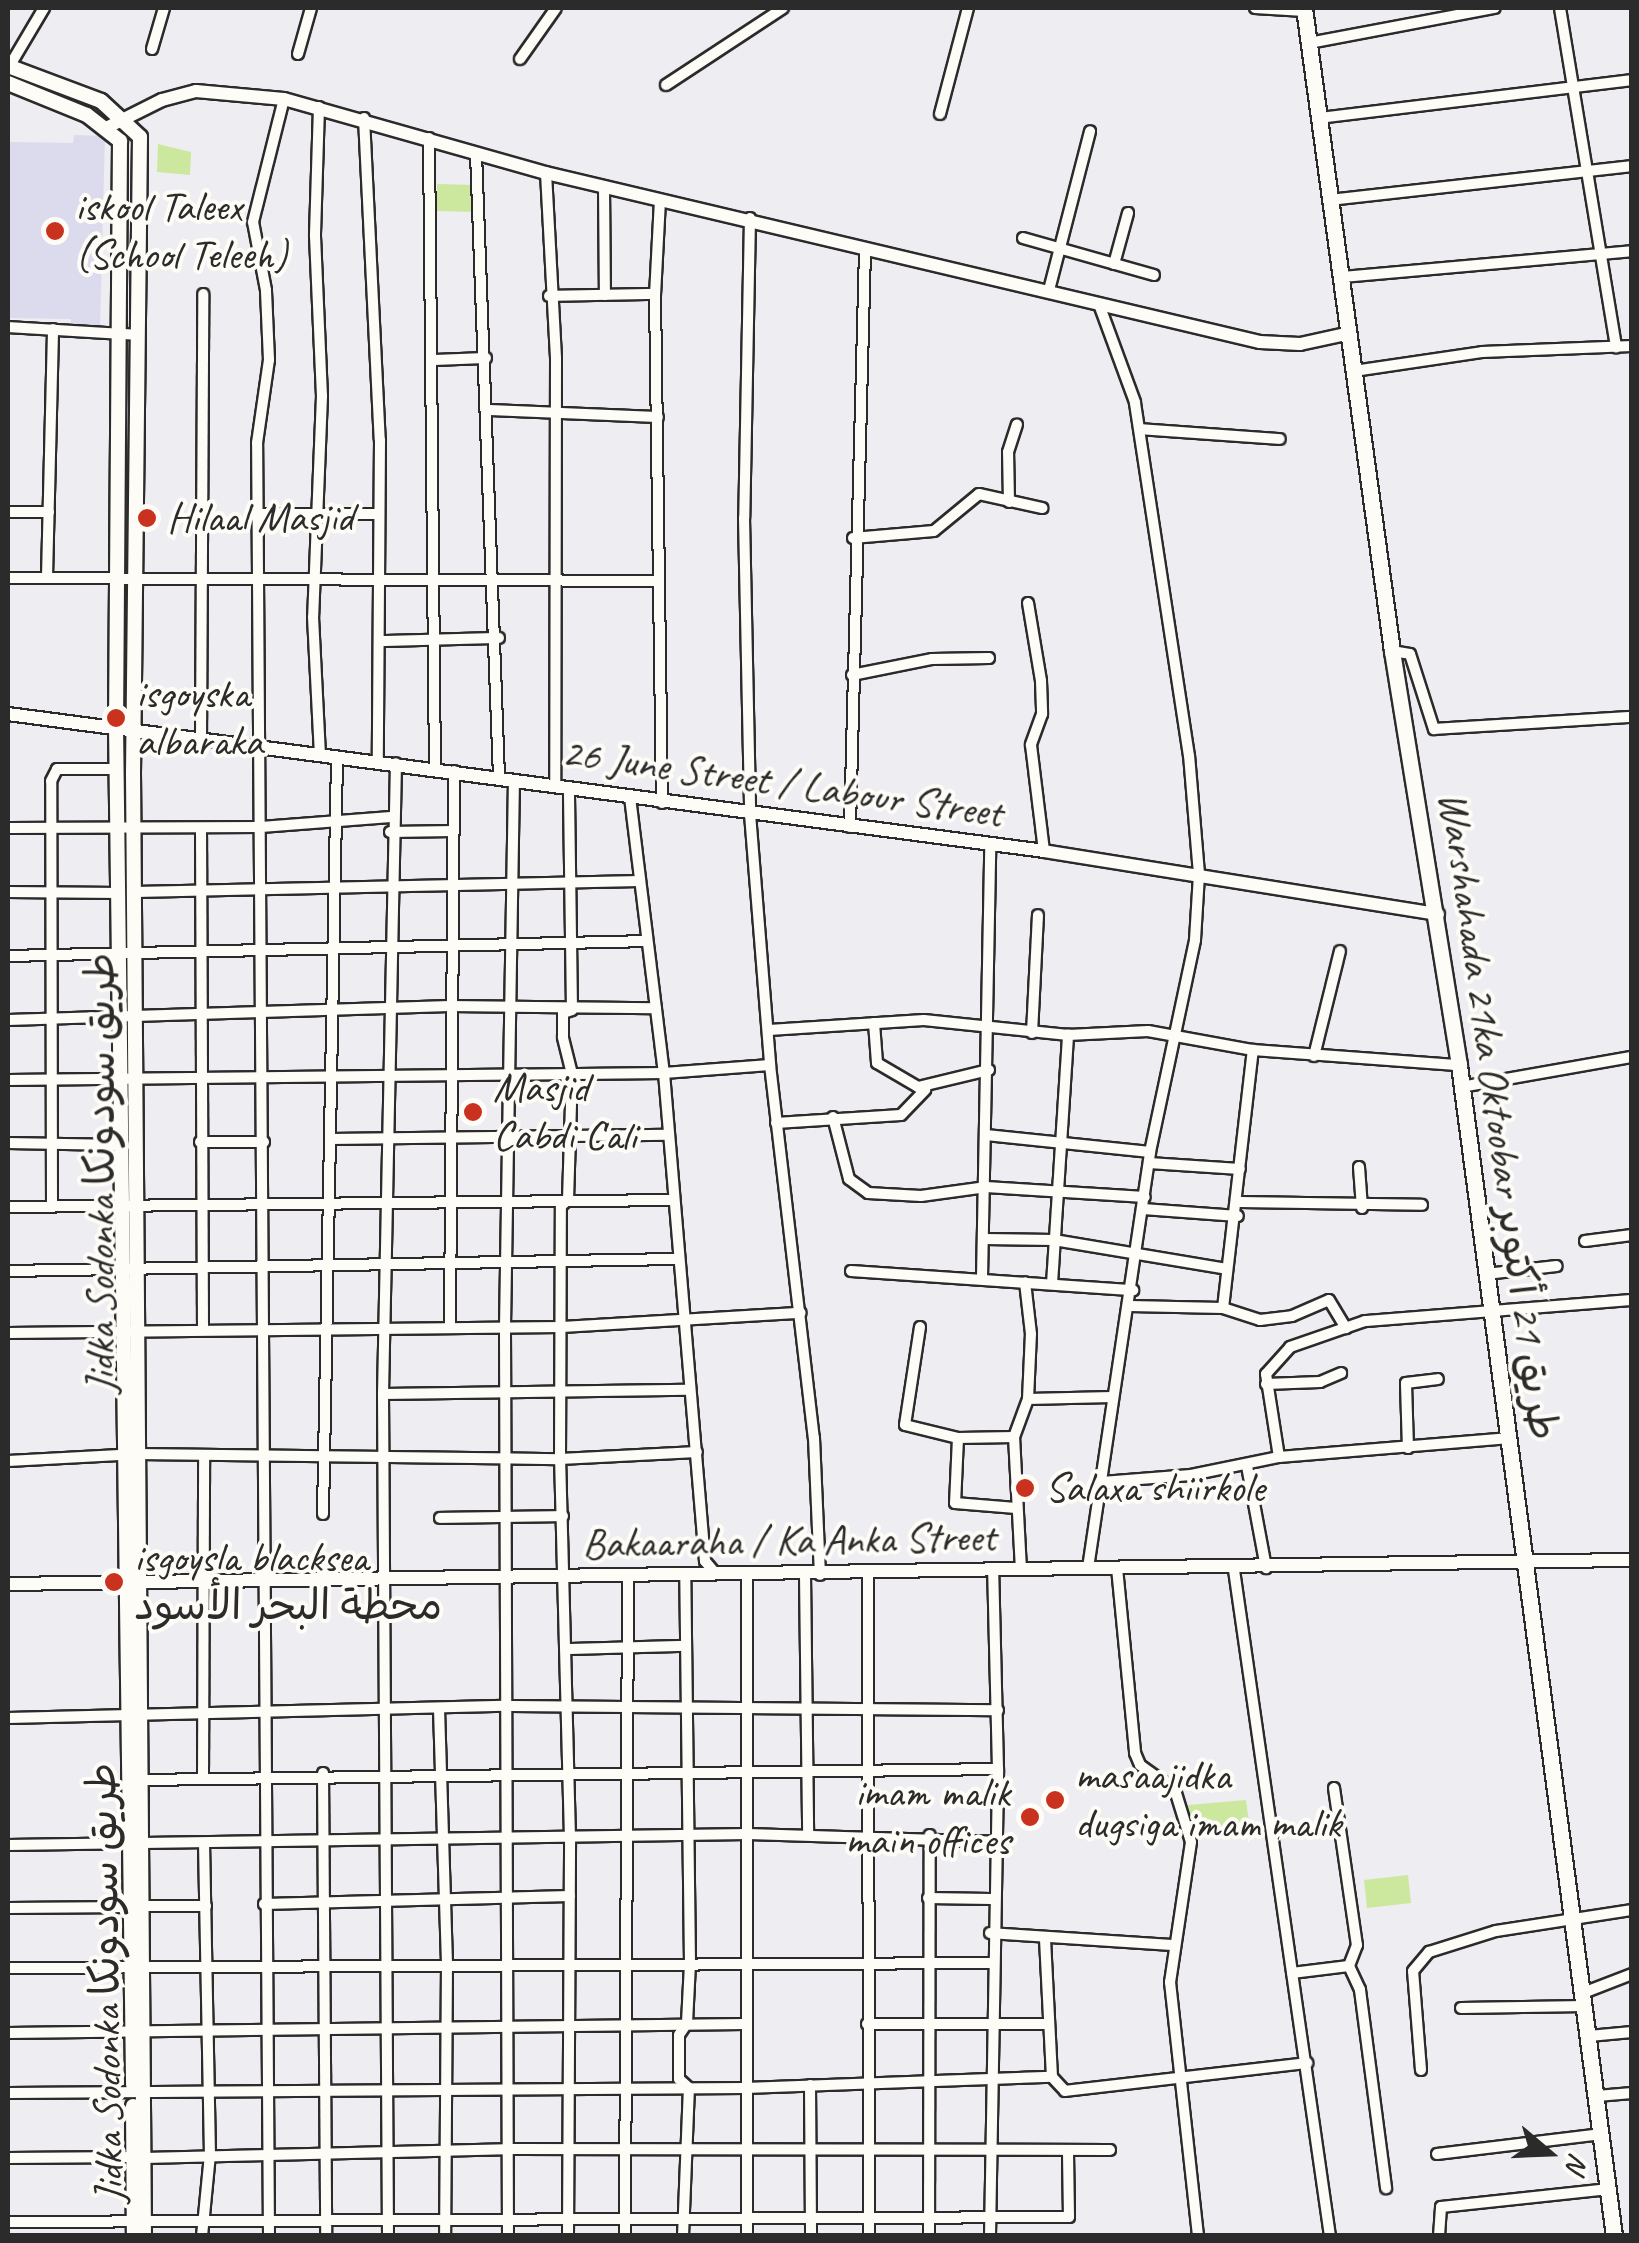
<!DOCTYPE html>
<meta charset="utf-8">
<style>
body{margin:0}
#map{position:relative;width:1639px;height:2243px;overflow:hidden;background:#eeedf2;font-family:Caveat,"Playpen Sans Arabic",sans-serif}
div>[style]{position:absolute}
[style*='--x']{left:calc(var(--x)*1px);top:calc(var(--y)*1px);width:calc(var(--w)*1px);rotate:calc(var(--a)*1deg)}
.built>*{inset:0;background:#dcdaed}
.green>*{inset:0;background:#cce89e}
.roads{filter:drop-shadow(2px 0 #2b2b2b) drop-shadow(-2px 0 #2b2b2b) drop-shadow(0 2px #2b2b2b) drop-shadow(0 -2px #2b2b2b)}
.minor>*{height:10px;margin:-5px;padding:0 5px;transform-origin:5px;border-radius:5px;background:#fdfcf7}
.tertiary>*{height:12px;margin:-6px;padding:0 6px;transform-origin:6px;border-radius:6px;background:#fdfcf7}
.secondary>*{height:14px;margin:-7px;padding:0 7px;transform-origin:7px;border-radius:7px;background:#fdfcf7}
.primary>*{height:15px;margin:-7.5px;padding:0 7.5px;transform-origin:7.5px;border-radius:7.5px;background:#fdfcf7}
.dots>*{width:28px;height:28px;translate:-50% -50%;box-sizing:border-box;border:5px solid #fdfcf7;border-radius:50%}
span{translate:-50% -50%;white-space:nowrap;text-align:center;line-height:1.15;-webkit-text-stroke:8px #fdfcf7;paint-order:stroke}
.poi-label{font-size:42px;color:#2b2b2b}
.left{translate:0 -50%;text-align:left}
.right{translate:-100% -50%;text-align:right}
.street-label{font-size:42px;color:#2b2b2b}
.frame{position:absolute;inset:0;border:10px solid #2b2b2b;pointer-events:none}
.north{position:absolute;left:1499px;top:2103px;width:100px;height:100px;-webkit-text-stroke:8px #fdfcf7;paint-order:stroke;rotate:109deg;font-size:28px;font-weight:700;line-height:40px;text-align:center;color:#2b2b2b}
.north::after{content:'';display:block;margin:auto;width:35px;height:45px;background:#2b2b2b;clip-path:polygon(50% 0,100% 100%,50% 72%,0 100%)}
</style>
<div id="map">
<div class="built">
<div style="clip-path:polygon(74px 135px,105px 136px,100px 328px,71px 327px,71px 319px,8px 318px,8px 142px,73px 143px)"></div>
</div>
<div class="green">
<div style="clip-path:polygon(158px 144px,191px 152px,190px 175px,157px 172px)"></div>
<div style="clip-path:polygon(437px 184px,476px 185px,475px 212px,437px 211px)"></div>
<div style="clip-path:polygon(1246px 1800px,1250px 1830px,1193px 1836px,1188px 1805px)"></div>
<div style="clip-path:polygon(1408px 1875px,1411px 1903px,1367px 1908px,1364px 1880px)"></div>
</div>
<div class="roads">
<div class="minor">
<div style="--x:1255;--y:8;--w:49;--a:3.5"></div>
<div style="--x:1560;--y:8;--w:344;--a:80.6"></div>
<div style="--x:1309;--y:43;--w:189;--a:-10.7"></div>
<div style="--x:152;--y:49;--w:43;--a:-73.7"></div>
<div style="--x:298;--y:54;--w:48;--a:-74.2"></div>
<div style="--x:520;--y:59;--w:62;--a:-54.8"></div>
<div style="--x:9;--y:67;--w:69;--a:-59.3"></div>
<div style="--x:666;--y:85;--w:140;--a:-33.3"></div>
<div style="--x:319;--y:107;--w:129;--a:91.8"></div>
<div style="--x:315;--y:236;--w:160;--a:87.5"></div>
<div style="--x:322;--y:396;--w:221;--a:92.3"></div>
<div style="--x:313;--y:617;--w:138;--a:87.1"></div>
<div style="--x:940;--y:114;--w:110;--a:-75.2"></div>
<div style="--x:364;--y:118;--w:322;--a:87.2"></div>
<div style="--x:380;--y:440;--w:321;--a:90.4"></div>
<div style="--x:1319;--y:118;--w:315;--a:-6.9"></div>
<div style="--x:429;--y:138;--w:631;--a:89.46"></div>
<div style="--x:476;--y:153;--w:624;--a:87.89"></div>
<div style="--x:546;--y:173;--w:186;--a:86.9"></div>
<div style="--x:556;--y:359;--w:426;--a:90.1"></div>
<div style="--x:604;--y:187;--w:108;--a:89.5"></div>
<div style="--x:660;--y:200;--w:94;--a:93"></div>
<div style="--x:655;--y:294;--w:509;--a:89.21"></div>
<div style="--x:1330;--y:200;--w:304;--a:-6.4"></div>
<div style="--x:750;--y:218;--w:300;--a:91.1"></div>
<div style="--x:744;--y:518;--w:296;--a:88.8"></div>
<div style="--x:750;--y:814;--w:252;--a:85.4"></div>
<div style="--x:770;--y:1065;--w:376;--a:83.3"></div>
<div style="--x:814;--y:1438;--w:137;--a:87.5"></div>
<div style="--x:1023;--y:238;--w:136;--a:15.8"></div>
<div style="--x:1114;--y:264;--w:53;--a:-74.6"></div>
<div style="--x:1342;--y:277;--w:291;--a:-5.1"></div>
<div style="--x:1049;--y:290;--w:164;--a:-75.5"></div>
<div style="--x:549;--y:296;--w:106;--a:-1.1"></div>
<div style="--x:8;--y:327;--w:131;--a:3.5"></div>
<div style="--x:433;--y:360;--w:53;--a:-2.2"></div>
<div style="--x:1354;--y:371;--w:129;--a:-8.4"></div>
<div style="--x:1482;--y:352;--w:150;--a:-2.3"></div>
<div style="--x:489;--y:410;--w:169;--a:2.4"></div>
<div style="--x:1140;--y:429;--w:140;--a:4.1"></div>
<div style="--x:1009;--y:502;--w:50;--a:-91.1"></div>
<div style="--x:1008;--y:452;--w:29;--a:-72"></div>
<div style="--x:8;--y:512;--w:41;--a:0"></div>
<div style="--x:258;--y:514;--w:121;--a:0"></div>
<div style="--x:853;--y:538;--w:81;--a:-4.9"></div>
<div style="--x:934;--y:531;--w:58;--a:-39.4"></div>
<div style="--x:979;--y:494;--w:65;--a:12.5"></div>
<div style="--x:47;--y:577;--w:248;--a:-88.6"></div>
<div style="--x:8;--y:578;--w:649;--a:0.26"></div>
<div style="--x:1028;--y:603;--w:79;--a:80.5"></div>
<div style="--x:1041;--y:681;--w:33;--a:88"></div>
<div style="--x:1042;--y:714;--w:33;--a:110"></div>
<div style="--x:1031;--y:745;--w:107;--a:83"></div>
<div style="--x:381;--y:641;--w:118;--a:-1.5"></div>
<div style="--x:1392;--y:651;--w:18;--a:9"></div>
<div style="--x:1410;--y:654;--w:79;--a:72.3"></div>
<div style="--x:1434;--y:729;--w:198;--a:-3.5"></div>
<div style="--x:852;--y:675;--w:82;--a:-11.3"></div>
<div style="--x:932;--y:659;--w:57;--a:-1"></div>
<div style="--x:201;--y:739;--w:445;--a:-89.7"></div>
<div style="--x:630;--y:797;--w:278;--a:83"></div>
<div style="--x:664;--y:1073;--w:490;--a:85.2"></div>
<div style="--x:705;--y:1561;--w:16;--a:50"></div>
<div style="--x:850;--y:827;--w:578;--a:-88.51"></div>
<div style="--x:8;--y:828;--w:253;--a:-0.2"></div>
<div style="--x:261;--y:827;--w:130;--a:-4.4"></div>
<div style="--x:201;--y:828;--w:502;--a:89.77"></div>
<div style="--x:390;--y:832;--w:63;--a:-0.9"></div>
<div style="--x:8;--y:892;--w:112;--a:0.5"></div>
<div style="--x:135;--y:892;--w:505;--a:-1.25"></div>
<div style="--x:8;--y:956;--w:639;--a:-1.34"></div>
<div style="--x:8;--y:1020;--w:442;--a:-1.8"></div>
<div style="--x:450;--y:1006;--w:206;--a:0.6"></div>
<div style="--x:874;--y:1023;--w:40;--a:85.7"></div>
<div style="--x:877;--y:1063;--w:48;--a:30.3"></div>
<div style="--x:918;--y:1087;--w:73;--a:-13.5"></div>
<div style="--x:769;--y:1030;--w:155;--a:-3.7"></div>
<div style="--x:924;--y:1020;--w:145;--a:5.9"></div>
<div style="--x:1068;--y:1035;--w:80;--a:-2.9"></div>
<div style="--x:1148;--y:1031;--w:107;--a:10.3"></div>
<div style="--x:1253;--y:1050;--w:207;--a:4.2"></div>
<div style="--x:1032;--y:1033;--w:118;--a:-87.1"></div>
<div style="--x:1314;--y:1056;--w:108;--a:-76.1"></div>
<div style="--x:8;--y:1080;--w:656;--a:-0.61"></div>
<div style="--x:664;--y:1073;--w:106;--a:-4.3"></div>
<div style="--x:1461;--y:1087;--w:174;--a:-10"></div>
<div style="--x:833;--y:1117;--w:64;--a:75.5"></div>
<div style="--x:849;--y:1179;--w:24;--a:36"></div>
<div style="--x:868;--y:1193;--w:53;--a:3.2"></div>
<div style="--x:921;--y:1196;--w:66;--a:-7.9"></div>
<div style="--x:986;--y:1187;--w:159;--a:3.6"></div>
<div style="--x:776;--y:1123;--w:125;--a:-3.7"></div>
<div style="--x:901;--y:1115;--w:35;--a:-46"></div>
<div style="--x:986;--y:1135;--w:165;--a:5.9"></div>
<div style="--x:330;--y:1139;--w:338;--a:-0.7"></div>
<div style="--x:200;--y:1142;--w:64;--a:0"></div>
<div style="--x:8;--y:1143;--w:113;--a:1"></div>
<div style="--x:1149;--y:1163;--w:91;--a:3.8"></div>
<div style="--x:1359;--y:1167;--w:41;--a:85.8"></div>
<div style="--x:1240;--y:1202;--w:182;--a:0.9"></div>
<div style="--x:52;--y:1206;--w:425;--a:-90.1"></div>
<div style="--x:51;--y:781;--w:13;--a:-63"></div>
<div style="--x:57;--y:769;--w:61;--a:0"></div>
<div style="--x:8;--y:1207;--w:664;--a:-0.6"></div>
<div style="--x:1143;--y:1209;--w:95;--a:4.2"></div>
<div style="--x:985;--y:1239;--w:69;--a:0.8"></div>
<div style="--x:1054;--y:1240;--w:175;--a:9.5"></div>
<div style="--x:1585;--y:1241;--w:47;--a:-7.3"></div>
<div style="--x:8;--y:1271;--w:669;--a:-1.03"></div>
<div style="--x:851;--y:1271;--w:283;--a:3.9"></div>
<div style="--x:1486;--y:1274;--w:71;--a:-6.4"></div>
<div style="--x:982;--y:1278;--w:433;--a:-88.9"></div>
<div style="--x:1052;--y:1284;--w:250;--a:-86.3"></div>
<div style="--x:1130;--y:1306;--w:93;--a:1.2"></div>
<div style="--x:1223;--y:1308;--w:39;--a:18"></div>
<div style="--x:1260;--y:1320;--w:32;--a:-7"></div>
<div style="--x:1292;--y:1316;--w:40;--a:-23.4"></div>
<div style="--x:1329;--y:1300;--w:33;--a:59"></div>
<div style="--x:1223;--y:1308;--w:260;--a:-83.4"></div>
<div style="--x:450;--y:1326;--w:555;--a:-89.59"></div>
<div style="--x:920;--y:1327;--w:99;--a:98.7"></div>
<div style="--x:905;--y:1425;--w:55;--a:13.8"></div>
<div style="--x:958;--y:1438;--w:56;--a:-1"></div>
<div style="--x:8;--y:1333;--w:554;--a:-0.62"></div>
<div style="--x:562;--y:1327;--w:239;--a:-3.4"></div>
<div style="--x:1266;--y:1384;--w:54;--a:-2.1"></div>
<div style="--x:1320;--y:1382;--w:23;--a:-23"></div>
<div style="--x:383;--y:1394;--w:305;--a:-0.8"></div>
<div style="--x:1028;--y:1399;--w:84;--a:-1.4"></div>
<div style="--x:958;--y:1438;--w:65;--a:92.6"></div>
<div style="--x:955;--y:1503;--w:61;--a:4.7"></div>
<div style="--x:1408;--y:1448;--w:65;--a:-91.8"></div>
<div style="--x:1406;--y:1383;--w:32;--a:-7"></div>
<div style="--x:1279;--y:1457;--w:84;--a:-98.9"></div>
<div style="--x:1266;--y:1374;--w:36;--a:-48"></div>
<div style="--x:1290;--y:1347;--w:79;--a:-19.1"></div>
<div style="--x:1365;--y:1321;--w:268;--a:-4.5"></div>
<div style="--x:8;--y:1461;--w:130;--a:-3.1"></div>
<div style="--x:138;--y:1454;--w:422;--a:0.7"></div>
<div style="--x:560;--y:1459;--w:137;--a:-2.9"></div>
<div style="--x:1247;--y:1466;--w:104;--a:79.4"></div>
<div style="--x:1102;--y:1482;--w:89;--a:-4.5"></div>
<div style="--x:1191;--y:1475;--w:90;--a:-11.6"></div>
<div style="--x:1279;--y:1457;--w:232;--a:-4.7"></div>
<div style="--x:323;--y:1514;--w:757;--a:-88.94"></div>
<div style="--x:440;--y:1518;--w:123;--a:-0.9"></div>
<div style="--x:1088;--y:1568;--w:421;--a:-81.5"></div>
<div style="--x:1150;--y:1152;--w:217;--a:-78"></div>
<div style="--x:1195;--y:940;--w:66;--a:-86.5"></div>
<div style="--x:1199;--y:874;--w:118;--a:-94.8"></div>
<div style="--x:1189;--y:756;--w:358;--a:-98.7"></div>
<div style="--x:1135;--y:402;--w:104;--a:-110.2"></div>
<div style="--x:1117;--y:1568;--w:186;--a:84.4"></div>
<div style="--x:1135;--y:1753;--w:13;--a:67"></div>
<div style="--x:1140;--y:1765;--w:43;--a:35.5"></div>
<div style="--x:1175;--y:1790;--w:54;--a:72.9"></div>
<div style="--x:1191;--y:1842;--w:142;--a:98.5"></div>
<div style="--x:1170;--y:1982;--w:256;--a:83.7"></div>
<div style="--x:1021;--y:1570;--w:133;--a:-93"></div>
<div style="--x:1014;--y:1437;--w:40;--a:-69.8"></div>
<div style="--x:1028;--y:1399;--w:65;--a:-87.4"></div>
<div style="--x:1031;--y:1334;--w:52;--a:-96.6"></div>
<div style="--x:1234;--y:1570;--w:673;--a:81.8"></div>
<div style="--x:805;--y:1575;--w:260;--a:89.3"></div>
<div style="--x:868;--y:1575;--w:661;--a:89.91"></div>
<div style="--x:566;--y:1649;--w:116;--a:-1.5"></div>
<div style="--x:439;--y:1709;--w:255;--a:88.2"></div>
<div style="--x:447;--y:1964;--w:272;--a:90.4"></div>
<div style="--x:8;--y:1718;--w:497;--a:-1.4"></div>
<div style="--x:505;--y:1706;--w:493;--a:0.5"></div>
<div style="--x:323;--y:1773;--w:463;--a:89.6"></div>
<div style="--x:203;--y:1779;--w:322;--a:-89.8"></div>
<div style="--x:138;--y:1780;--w:860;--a:-0.73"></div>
<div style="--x:1334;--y:1788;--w:159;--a:81.7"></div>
<div style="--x:1357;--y:1945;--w:22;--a:111"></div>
<div style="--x:1349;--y:1966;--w:26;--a:65"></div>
<div style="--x:1360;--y:1990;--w:200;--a:82.5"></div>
<div style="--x:8;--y:1845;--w:740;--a:-0.85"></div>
<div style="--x:748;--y:1834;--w:248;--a:1.8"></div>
<div style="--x:928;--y:1898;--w:63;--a:0.9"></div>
<div style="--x:264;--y:1904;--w:306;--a:-1.5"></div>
<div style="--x:141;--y:1906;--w:65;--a:0"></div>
<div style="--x:8;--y:1908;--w:122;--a:-0.5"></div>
<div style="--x:990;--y:1933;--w:181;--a:3.8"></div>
<div style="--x:1045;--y:1939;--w:138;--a:87.1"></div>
<div style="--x:1052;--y:2077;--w:19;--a:47"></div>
<div style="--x:1065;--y:2091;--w:244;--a:-6.6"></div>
<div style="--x:8;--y:1968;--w:983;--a:-0.29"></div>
<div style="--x:1292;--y:1973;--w:57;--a:-7"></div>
<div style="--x:1583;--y:1993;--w:53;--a:-21.2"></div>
<div style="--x:1461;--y:2008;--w:124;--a:-0.9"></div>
<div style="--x:867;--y:2024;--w:179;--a:0"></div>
<div style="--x:8;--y:2033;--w:736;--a:-0.7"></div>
<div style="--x:1589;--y:2036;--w:43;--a:-5.3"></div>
<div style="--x:1421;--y:2070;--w:99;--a:-94.6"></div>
<div style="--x:1413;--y:1971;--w:25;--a:-50"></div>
<div style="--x:1429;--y:1952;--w:70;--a:-17.4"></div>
<div style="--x:1496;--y:1931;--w:138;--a:-8.8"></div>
<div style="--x:810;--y:2085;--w:151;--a:89.6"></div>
<div style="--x:8;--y:2093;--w:737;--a:-0.39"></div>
<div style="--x:745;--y:2088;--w:307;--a:-2.1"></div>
<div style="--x:1597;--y:2096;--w:35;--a:-5"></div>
<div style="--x:1437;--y:2154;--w:166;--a:-6.9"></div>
<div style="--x:8;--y:2158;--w:125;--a:-0.5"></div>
<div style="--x:144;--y:2158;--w:362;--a:-1.4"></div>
<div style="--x:506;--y:2149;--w:604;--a:0.09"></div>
<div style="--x:8;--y:2222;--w:1061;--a:-0.27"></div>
<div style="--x:1069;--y:2217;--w:66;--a:-90.9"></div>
<div style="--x:202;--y:2236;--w:81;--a:-84.4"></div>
<div style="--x:210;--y:2155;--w:309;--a:-91.1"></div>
<div style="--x:269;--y:2236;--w:1793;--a:-90.38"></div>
<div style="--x:257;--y:443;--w:84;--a:-81.8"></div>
<div style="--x:269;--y:360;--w:70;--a:-92.5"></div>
<div style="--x:266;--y:290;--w:69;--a:-100.8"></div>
<div style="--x:253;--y:222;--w:127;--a:-75.9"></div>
<div style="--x:388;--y:2236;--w:842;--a:-90.34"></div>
<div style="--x:383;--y:1394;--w:631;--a:-88.82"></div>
<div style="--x:508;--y:2236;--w:909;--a:-90.19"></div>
<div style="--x:505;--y:1327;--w:547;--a:-89.06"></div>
<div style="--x:568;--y:2236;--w:398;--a:-89.7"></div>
<div style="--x:570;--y:1838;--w:379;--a:-91.5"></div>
<div style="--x:560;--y:1459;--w:253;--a:-89.8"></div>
<div style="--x:561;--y:1206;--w:9;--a:-41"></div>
<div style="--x:568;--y:1200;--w:126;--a:-88.2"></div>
<div style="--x:572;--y:1074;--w:38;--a:-104"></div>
<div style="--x:563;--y:1037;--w:24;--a:-90"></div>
<div style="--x:563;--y:1013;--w:9;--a:-18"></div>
<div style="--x:572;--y:1010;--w:223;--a:-90.8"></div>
<div style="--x:625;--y:2236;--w:658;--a:-89.74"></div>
<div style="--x:683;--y:2236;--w:148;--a:-87.7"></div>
<div style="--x:689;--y:2088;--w:13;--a:-138"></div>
<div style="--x:679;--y:2079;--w:44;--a:-90"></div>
<div style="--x:679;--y:2035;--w:14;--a:-56"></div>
<div style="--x:687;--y:2023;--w:60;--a:-87.1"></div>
<div style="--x:690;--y:1963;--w:387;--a:-90.7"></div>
<div style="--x:747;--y:2236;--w:660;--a:-90"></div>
<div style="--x:929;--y:2236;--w:401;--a:-89.9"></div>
<div style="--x:990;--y:2236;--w:467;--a:-89"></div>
<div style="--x:998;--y:1769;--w:199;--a:-91.4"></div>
<div style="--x:1439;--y:2236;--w:29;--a:-86"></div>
<div style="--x:1441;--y:2207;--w:169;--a:-6.1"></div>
</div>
<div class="tertiary">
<div style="--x:108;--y:127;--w:60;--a:-26.6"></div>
<div style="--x:162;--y:100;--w:35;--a:-15"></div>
<div style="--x:196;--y:91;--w:88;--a:5.2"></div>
<div style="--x:284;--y:99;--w:272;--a:15.8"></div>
<div style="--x:546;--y:173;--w:734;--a:13.32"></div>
<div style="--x:1260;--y:342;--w:40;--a:2.9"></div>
<div style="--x:1300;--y:344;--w:51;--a:-12.4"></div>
<div style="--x:8;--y:714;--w:1045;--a:7.53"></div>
<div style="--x:1044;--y:851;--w:399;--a:9.1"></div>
<div style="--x:8;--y:1584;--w:1624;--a:-0.85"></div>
</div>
<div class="secondary">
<div style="--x:8;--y:66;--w:99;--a:20.6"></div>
<div style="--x:101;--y:101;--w:53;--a:42.7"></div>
<div style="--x:140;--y:137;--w:636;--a:90.63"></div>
<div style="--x:133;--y:773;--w:1463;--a:89.57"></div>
<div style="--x:8;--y:83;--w:85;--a:22.1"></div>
<div style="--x:87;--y:115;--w:42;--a:38.2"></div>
<div style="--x:120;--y:141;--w:585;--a:90.39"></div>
<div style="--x:116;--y:726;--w:1359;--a:89.28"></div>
<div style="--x:133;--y:2106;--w:130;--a:89.6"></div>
</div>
<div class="primary">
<div style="--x:1304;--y:8;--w:649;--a:82.21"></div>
<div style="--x:1392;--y:651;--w:419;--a:80.8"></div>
<div style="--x:1459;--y:1065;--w:1181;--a:82.46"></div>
</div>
</div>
<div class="dots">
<div style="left:55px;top:231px;background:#c8321e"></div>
<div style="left:147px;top:518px;background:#c8321e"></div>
<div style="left:116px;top:718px;background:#c8321e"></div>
<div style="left:473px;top:1112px;background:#c8321e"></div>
<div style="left:1025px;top:1488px;background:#c8321e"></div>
<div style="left:114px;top:1582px;background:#c8321e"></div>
<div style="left:1055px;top:1800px;background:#c8321e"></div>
<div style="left:1030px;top:1817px;background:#c8321e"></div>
</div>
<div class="poi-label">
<span class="left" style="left:75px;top:231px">iskool Taleex<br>(School Teleeh)</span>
<span class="left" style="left:167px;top:518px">Hilaal Masjid</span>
<span class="left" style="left:136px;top:718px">isgoyska<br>albaraka</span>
<span class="left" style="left:493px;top:1112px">Masjid<br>Cabdi Cali</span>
<span class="left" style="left:1045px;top:1488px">Salaxa shiirkole</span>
<span class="left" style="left:134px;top:1582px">isgoysla blacksea<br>محطة البحر الأسود</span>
<span class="left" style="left:1075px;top:1800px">masaajidka<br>dugsiga imam malik</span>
<span class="right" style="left:1010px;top:1817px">imam malik<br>main offices</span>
</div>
<div class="street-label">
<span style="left:782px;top:783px;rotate:8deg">26 June Street / Labour Street</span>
<span style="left:1498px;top:1116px;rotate:82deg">Warshahada 21ka Oktoobar طريق 21 أكتوبر</span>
<span style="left:101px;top:1173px;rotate:-90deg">Jidka Sodonka طريق سودونكا</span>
<span style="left:789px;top:1541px;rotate:-1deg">Bakaaraha / Ka Anka Street</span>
<span style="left:106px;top:1983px;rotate:-91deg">Jidka Sodonka طريق سودونكا</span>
</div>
<div class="frame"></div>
<div class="north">N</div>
</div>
